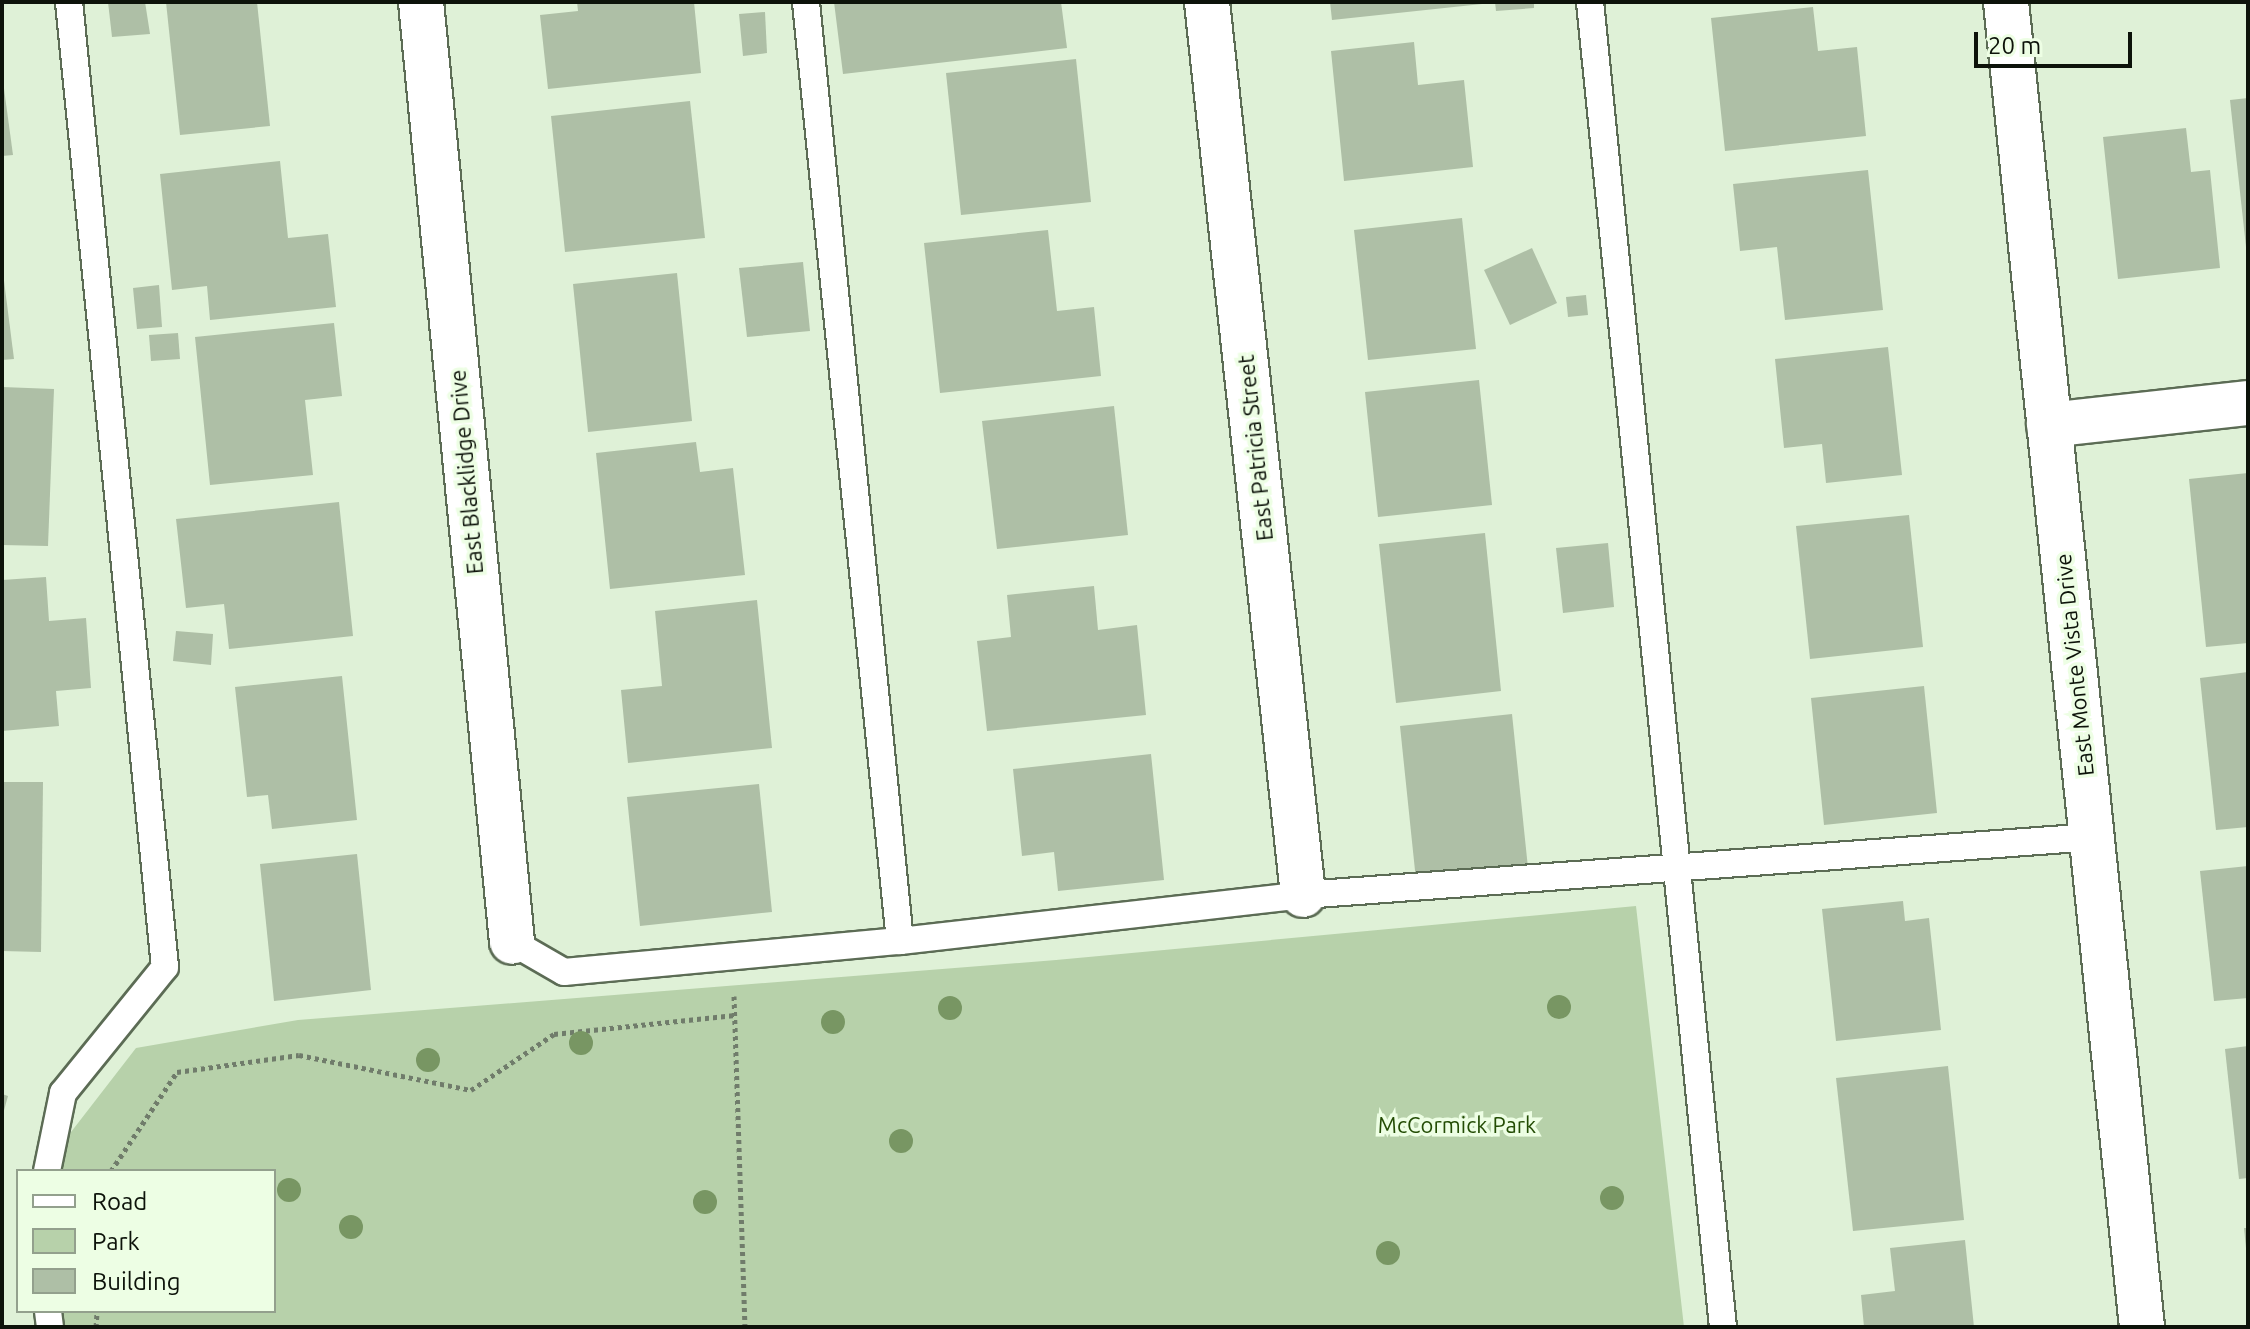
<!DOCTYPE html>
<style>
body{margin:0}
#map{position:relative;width:2250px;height:1329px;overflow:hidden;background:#dff1d7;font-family:Ubuntu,sans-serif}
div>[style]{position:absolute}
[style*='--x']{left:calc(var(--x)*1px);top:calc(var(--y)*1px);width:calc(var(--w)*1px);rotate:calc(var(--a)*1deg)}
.green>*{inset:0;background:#b7d1aa}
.building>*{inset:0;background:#aebfa6}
.path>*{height:5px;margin-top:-2.5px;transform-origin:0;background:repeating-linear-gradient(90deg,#707c6b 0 4px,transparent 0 8px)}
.roads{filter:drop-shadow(2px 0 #5c6c55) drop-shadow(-2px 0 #5c6c55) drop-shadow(0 2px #5c6c55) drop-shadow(0 -2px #5c6c55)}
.lane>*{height:26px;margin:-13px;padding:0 13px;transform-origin:13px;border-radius:13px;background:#fff}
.street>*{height:44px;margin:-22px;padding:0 22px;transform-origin:22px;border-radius:22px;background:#fff}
.trees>*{width:24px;height:24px;margin:-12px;border-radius:50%;background:#789663}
span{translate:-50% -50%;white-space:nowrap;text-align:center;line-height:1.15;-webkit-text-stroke:7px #edfee4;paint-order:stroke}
.street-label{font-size:22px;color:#0d130a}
.park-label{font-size:22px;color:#234c04}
.frame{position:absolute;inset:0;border:4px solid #0d130a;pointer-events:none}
.legend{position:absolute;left:16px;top:1169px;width:260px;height:144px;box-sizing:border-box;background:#edfee4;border:2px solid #93a08d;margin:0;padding:10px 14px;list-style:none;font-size:24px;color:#0d130a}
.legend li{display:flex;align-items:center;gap:16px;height:40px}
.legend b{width:40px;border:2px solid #93a08d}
.scale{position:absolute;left:1974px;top:32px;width:158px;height:36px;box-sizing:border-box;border:4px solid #0d130a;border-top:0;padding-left:10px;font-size:24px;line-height:28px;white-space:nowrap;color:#0d130a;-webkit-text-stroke:6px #edfee4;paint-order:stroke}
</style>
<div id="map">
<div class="green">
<div style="clip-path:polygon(1636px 906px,1684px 1327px,63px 1327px,61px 1311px,274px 1311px,274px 1171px,61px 1171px,61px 1145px,136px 1048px,298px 1020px,1056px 960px)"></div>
</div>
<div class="building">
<div style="clip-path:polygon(108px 2px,145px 2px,150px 34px,112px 37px)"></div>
<div style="clip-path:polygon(166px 2px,257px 2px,270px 126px,180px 135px)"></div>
<div style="clip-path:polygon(577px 2px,694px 2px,701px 73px,548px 89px,540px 15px,578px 11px)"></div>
<div style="clip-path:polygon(834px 2px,1061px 2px,1067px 48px,843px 74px)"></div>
<div style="clip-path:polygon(1330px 2px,1482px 2px,1482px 4px,1332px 20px)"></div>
<div style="clip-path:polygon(1495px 2px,1534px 2px,1534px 8px,1496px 11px)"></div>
<div style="clip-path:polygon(1813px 7px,1818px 51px,1857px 47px,1866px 136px,1725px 151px,1711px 18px)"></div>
<div style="clip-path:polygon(765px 12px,767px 53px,743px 56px,739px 14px)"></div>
<div style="clip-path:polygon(1414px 42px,1418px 85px,1464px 80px,1473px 167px,1344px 181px,1331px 51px)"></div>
<div style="clip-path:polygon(1076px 59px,1091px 202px,961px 215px,946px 73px)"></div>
<div style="clip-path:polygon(2px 74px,13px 155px,2px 156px)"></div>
<div style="clip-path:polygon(2248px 98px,2248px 247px,2246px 247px,2230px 100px)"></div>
<div style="clip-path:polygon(690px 101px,705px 238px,565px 252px,551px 116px)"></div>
<div style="clip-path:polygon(2186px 128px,2191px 172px,2210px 170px,2220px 268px,2118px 279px,2103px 137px)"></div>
<div style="clip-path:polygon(280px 161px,288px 238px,328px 234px,336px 307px,210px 320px,207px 286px,172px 290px,160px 174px)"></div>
<div style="clip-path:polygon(1868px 170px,1883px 310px,1785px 320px,1777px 247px,1740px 251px,1733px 184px)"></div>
<div style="clip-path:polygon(1462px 218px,1476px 349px,1368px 360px,1354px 230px)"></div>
<div style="clip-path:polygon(1048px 230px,1057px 311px,1094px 307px,1101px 376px,940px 393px,924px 243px)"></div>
<div style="clip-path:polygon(1532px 248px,1557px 303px,1510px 325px,1484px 270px)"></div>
<div style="clip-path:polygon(803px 262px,810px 331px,747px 337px,739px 268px)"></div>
<div style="clip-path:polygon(2px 265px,14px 359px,2px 360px)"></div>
<div style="clip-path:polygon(677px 273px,692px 421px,588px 432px,573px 284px)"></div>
<div style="clip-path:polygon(159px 285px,162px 327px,137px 329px,133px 288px)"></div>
<div style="clip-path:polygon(1586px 295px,1588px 315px,1568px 317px,1566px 297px)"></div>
<div style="clip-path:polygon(334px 323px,342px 396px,305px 400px,313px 475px,210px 485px,195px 337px)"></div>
<div style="clip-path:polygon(178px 333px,180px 359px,151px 361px,149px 335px)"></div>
<div style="clip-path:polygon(1888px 347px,1902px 475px,1826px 483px,1822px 444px,1784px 448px,1775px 359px)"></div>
<div style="clip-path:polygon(1479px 380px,1492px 505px,1378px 517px,1365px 392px)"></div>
<div style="clip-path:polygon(2px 387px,54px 389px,48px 546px,2px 545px)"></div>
<div style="clip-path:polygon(1114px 406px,1128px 535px,997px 549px,982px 421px)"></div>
<div style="clip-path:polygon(696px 442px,700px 472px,733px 468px,745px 575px,610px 589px,596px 453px)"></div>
<div style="clip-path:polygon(2248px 473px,2248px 643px,2206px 647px,2189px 479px)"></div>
<div style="clip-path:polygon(339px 502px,353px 636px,229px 649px,224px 604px,186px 608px,176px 519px)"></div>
<div style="clip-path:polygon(1909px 515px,1923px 647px,1810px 659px,1796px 526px)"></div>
<div style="clip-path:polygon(1485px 533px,1501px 691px,1396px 703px,1379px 544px)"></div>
<div style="clip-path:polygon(1608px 543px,1614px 607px,1563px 613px,1556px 548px)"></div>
<div style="clip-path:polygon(46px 577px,49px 621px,86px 618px,91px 688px,56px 691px,59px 726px,2px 731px,2px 580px)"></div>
<div style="clip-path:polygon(1094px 586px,1098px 630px,1137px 625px,1146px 715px,987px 731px,977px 641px,1011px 637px,1007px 595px)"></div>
<div style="clip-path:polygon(757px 600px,772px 748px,628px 763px,621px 690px,662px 686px,655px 611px)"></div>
<div style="clip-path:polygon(176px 631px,213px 634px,211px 665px,173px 661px)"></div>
<div style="clip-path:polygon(2248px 672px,2248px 827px,2216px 830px,2200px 678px)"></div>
<div style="clip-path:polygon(342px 676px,357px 820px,272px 829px,268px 795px,247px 797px,235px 687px)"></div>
<div style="clip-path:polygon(1924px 686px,1937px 813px,1824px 825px,1811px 698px)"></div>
<div style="clip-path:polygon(1512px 714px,1528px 868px,1416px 880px,1400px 726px)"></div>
<div style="clip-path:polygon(1151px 754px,1164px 880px,1058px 891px,1054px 852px,1022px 856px,1013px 769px)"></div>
<div style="clip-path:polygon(2px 782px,43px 782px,41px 952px,2px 951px)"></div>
<div style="clip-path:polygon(759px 784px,772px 912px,640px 926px,627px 797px)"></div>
<div style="clip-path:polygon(357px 854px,371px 990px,274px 1001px,260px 864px)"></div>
<div style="clip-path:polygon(2248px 866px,2248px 998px,2214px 1001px,2200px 871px)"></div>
<div style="clip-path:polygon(1903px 901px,1905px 921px,1929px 918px,1941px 1030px,1836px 1041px,1822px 909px)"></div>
<div style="clip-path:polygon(2248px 1046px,2248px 1178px,2239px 1179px,2225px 1049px)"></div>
<div style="clip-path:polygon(1948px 1066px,1964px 1220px,1853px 1231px,1836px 1078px)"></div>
<div style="clip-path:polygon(2px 1094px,8px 1096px,3px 1114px,2px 1114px)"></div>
<div style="clip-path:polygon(2244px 1228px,2248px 1228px,2248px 1248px,2246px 1248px)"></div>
<div style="clip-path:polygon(1965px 1240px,1974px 1327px,1864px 1327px,1861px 1295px,1895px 1291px,1890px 1248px)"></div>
</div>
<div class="path">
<div style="--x:734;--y:996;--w:331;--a:88.1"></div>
<div style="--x:111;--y:1171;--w:119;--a:-56.3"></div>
<div style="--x:177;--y:1072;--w:123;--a:-7.9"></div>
<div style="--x:299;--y:1055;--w:176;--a:11.5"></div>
<div style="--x:471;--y:1090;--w:100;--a:-34"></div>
<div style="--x:554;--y:1034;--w:182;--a:-6"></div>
<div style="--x:96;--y:1327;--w:16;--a:-86"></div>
</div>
<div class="roads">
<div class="lane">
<div style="--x:1590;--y:2;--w:1332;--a:84.27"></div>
<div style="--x:900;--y:941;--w:406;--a:-6.5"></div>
<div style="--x:1303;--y:895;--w:791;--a:-4.2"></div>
<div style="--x:512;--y:942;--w:60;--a:30"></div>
<div style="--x:564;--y:972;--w:337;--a:-5.3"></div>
<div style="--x:900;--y:941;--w:944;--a:-95.72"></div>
<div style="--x:47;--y:1171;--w:80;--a:-78.4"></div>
<div style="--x:63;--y:1093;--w:162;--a:-51"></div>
<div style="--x:165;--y:967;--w:970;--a:-95.68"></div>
<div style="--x:48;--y:1311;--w:16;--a:83"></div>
</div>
<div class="street">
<div style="--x:421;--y:2;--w:944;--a:84.47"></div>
<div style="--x:1207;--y:2;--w:898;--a:83.86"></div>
<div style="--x:2006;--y:2;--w:1332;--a:84.14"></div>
<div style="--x:2049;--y:425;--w:200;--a:-6.3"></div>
</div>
</div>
<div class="trees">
<div style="left:1559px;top:1007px"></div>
<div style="left:950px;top:1008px"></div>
<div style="left:833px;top:1022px"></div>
<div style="left:581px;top:1043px"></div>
<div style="left:428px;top:1060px"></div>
<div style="left:901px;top:1141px"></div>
<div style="left:289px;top:1190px"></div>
<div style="left:1612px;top:1198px"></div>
<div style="left:705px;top:1202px"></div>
<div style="left:351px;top:1227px"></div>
<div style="left:1388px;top:1253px"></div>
</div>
<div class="street-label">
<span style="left:1255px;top:448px;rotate:-96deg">East Patricia Street</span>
<span style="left:466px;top:472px;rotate:-95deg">East Blacklidge Drive</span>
<span style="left:2074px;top:665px;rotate:-96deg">East Monte Vista Drive</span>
</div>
<div class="park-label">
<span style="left:1457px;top:1125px">McCormick Park</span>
</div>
<div class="frame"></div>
<ul class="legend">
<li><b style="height:10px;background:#fff"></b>Road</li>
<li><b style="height:22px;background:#b7d1aa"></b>Park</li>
<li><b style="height:22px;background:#aebfa6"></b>Building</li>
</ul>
<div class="scale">20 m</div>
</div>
